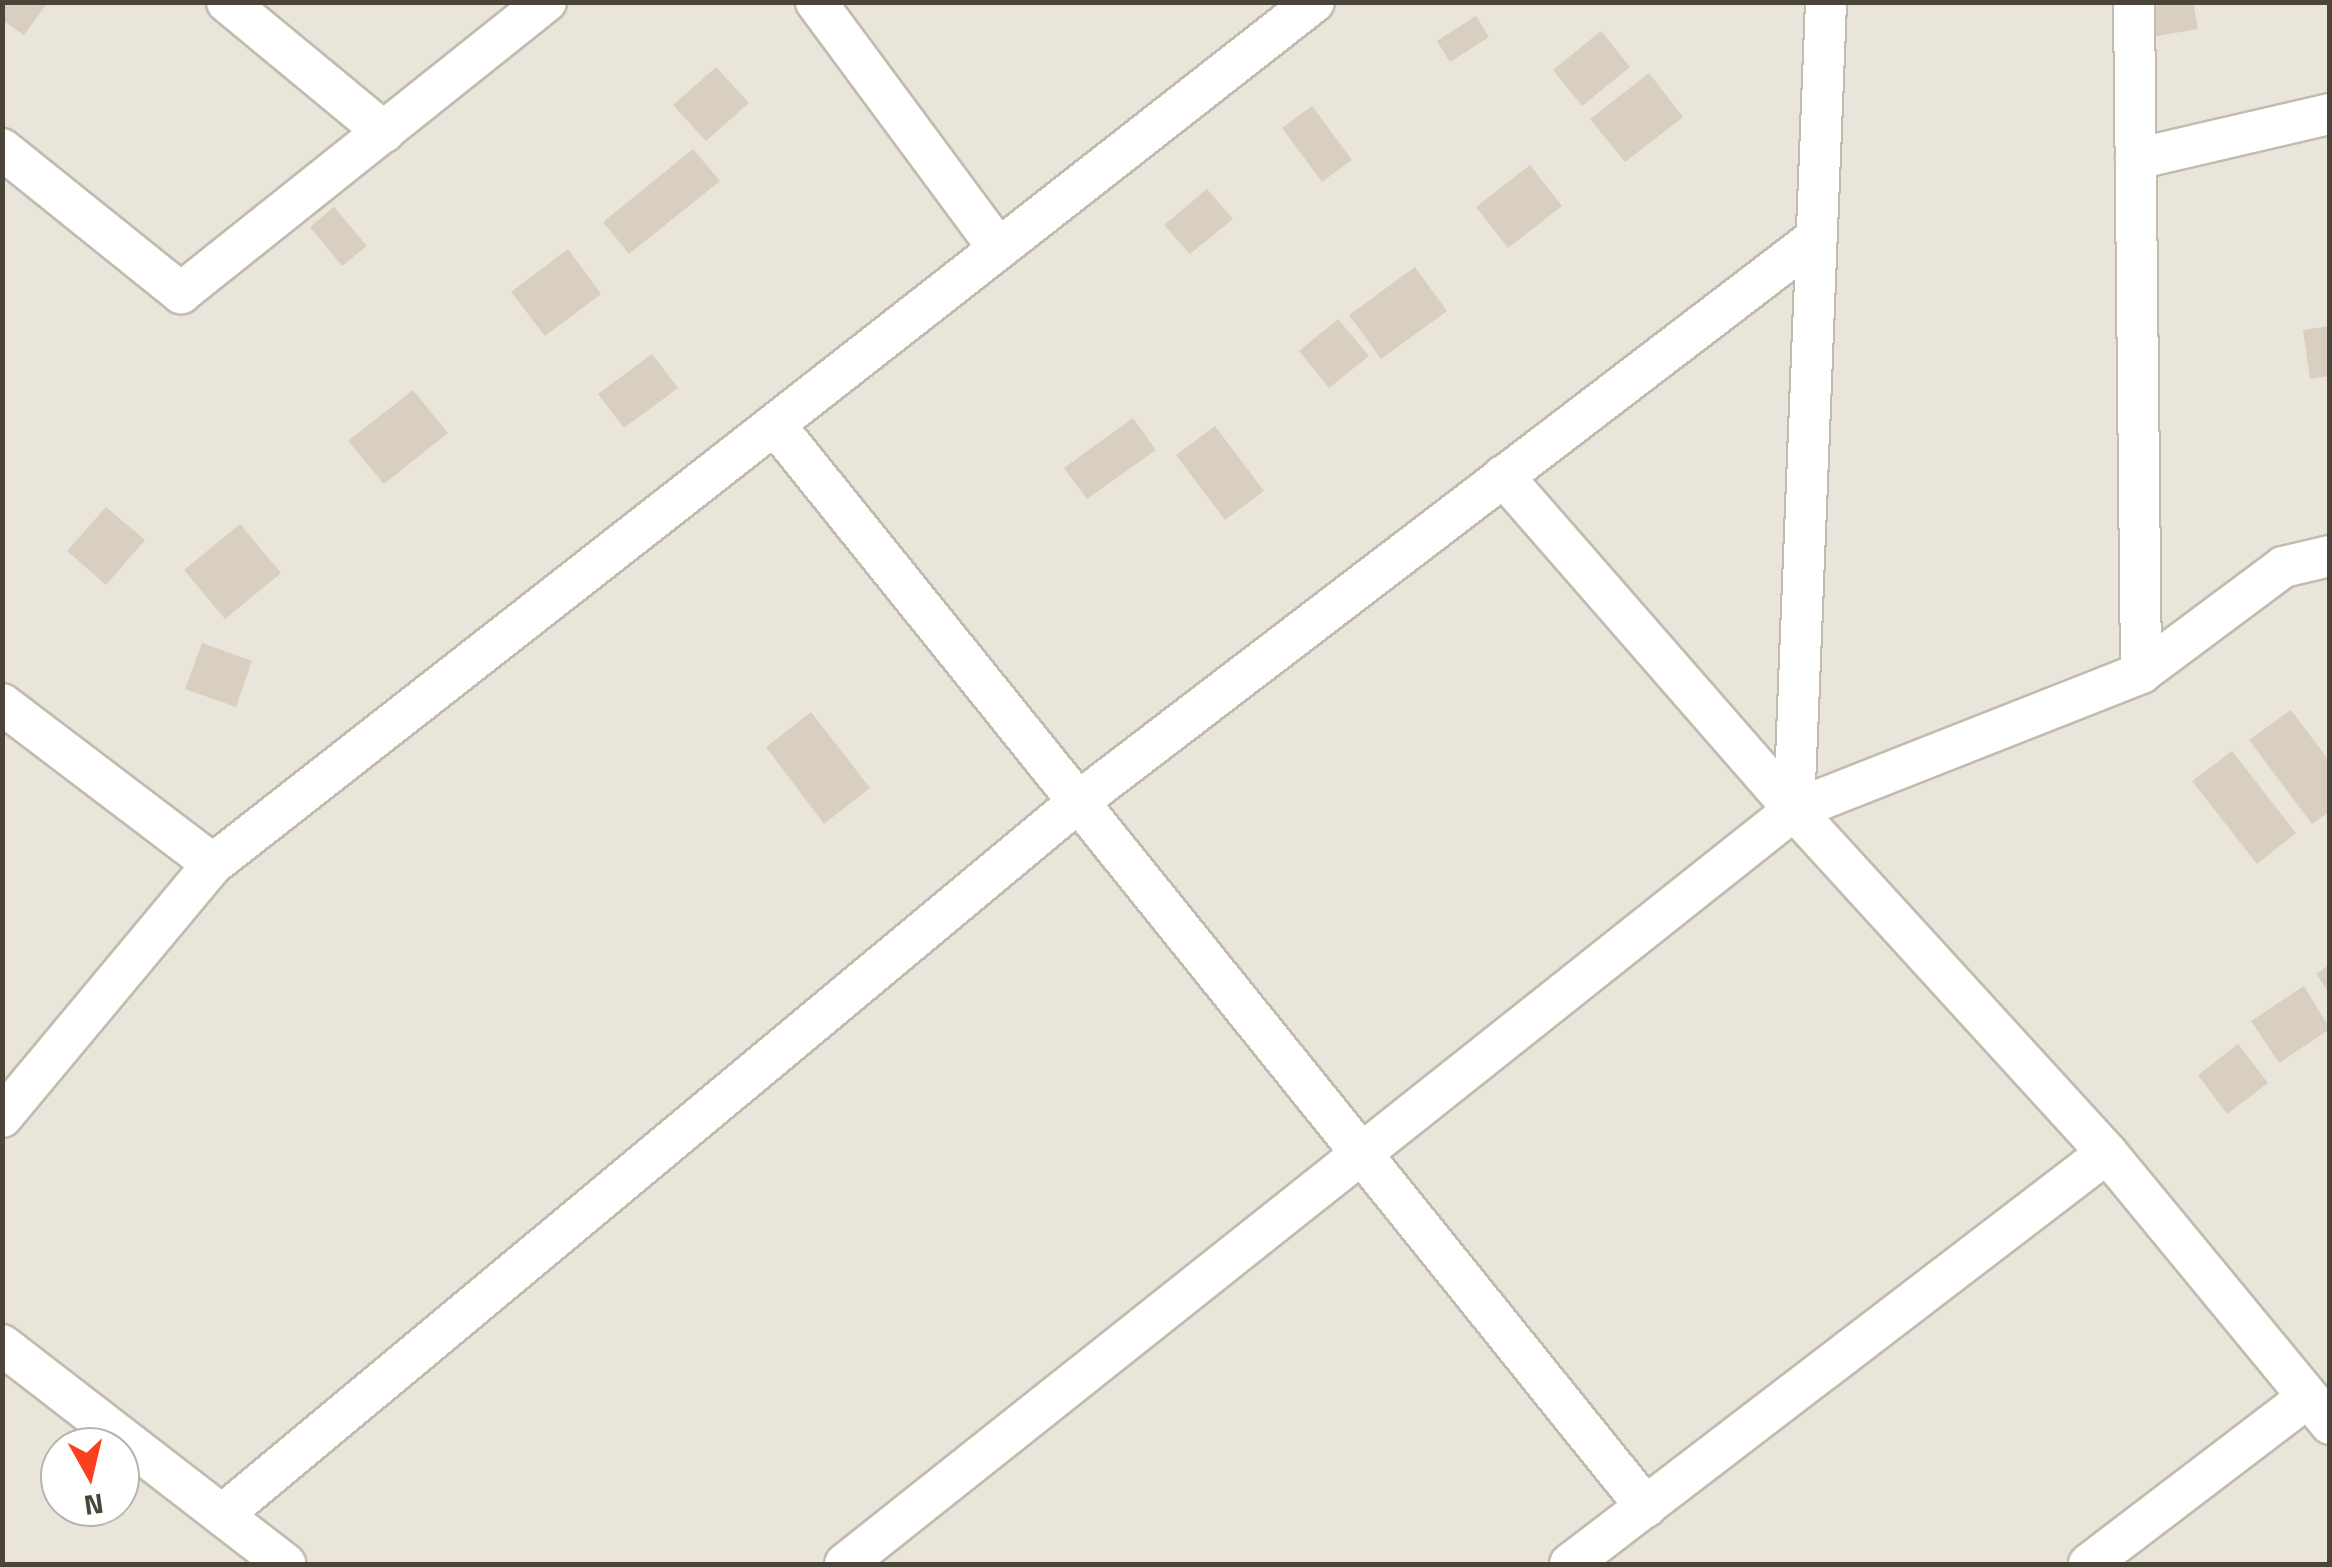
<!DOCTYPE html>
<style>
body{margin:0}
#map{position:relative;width:2332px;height:1567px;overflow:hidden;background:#f6f3ec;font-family:"Titillium Web",sans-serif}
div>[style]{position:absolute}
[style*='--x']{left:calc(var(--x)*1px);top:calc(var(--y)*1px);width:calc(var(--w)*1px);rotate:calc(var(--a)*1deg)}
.residential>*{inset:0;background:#eae5da}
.building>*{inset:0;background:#d8cfc1}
.roads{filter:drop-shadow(2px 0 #c2bbae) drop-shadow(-2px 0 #c2bbae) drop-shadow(0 2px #c2bbae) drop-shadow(0 -2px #c2bbae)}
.minor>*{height:40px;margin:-20px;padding:0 20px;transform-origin:20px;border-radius:20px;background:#fff}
span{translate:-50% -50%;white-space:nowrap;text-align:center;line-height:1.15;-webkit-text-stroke:8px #fff;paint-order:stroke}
.frame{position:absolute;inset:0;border:5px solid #4b4439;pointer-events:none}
.north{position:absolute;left:40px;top:1427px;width:100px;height:100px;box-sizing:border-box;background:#fff;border:2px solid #b7b4b0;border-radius:50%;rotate:172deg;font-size:28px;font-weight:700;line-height:40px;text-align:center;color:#4b4439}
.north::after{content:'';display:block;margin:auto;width:35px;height:45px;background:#fc3f1d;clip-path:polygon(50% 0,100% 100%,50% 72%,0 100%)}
</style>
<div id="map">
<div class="residential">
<div style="clip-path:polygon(evenodd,3px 3px,2329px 3px,2329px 1564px,3px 1564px,3px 3px,60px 1447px,120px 1447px,120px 1507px,60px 1507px,60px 1447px)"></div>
</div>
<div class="building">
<div style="clip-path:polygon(2px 2px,48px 2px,24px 35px,2px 20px)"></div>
<div style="clip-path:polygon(2175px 2px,2193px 2px,2198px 29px,2146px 38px,2141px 9px)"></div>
<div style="clip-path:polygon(1476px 16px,1489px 37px,1450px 62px,1437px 41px)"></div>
<div style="clip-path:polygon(1601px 31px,1630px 67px,1582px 106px,1553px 70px)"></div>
<div style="clip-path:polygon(716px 67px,749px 103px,706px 141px,673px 105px)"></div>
<div style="clip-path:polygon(1649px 73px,1683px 117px,1625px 162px,1590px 119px)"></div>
<div style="clip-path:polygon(1312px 106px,1352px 160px,1322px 182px,1282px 128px)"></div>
<div style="clip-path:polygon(693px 149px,720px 181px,629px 254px,603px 222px)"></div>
<div style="clip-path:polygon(1530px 165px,1562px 206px,1508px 248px,1476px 207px)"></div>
<div style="clip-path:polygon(1207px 189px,1233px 219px,1190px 254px,1164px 225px)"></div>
<div style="clip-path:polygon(334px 207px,367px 246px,342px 266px,310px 227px)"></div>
<div style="clip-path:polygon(568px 249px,601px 294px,545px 336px,511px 292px)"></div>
<div style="clip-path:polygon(1415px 267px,1447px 311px,1381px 359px,1349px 315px)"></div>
<div style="clip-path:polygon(1338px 319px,1369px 356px,1329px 388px,1299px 351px)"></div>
<div style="clip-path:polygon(2330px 326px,2330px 376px,2310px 379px,2303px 330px)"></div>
<div style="clip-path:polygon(652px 354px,678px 388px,624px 428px,598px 394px)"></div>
<div style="clip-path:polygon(413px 390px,448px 433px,384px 484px,348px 441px)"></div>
<div style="clip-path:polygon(1133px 418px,1156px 450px,1087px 499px,1064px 468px)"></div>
<div style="clip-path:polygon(1215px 426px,1264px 491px,1225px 520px,1176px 455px)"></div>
<div style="clip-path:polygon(106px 507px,145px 540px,106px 585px,67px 551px)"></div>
<div style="clip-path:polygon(240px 524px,281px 573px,225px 619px,184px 570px)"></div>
<div style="clip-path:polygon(202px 643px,252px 661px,236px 707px,185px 689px)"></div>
<div style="clip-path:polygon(2291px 710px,2330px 762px,2330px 811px,2312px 824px,2249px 740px)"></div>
<div style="clip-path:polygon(811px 712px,870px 788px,824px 824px,766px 747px)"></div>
<div style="clip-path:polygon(2232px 751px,2296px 833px,2257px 864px,2192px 781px)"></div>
<div style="clip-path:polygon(2330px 964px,2330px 994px,2316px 974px)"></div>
<div style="clip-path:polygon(2304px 986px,2330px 1029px,2279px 1063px,2251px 1021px)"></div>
<div style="clip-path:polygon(2238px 1044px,2268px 1083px,2227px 1114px,2198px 1075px)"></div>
</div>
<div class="roads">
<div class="minor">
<div style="--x:227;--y:2;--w:204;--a:39.6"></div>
<div style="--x:816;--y:2;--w:307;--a:53.5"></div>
<div style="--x:2134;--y:2;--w:671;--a:89.4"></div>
<div style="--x:2;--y:149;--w:230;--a:38.8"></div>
<div style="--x:181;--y:293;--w:467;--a:-38.6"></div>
<div style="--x:2136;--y:159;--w:199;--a:-13.1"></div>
<div style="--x:775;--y:425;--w:1389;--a:51.17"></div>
<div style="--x:1503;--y:476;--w:443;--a:48.9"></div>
<div style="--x:1794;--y:810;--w:464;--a:47.6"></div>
<div style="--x:2107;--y:1153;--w:351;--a:50.5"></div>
<div style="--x:2;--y:704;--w:265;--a:37.2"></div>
<div style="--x:1794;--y:810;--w:809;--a:-87.73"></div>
<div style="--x:2;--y:1117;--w:329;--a:-50.2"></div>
<div style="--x:213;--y:864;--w:1398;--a:-38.06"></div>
<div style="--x:2;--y:1345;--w:358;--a:37.7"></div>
<div style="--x:222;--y:1515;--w:1114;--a:-39.79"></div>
<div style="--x:1078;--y:802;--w:929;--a:-37.39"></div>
<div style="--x:845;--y:1564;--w:1212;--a:-38.47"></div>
<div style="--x:1794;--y:810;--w:373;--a:-21.5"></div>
<div style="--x:2141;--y:673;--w:177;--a:-36.7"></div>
<div style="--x:2283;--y:567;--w:48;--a:-13.2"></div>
<div style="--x:1570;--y:1564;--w:676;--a:-37.43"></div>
<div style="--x:2089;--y:1564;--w:275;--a:-37.3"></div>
</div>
</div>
<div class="frame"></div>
<div class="north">N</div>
</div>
